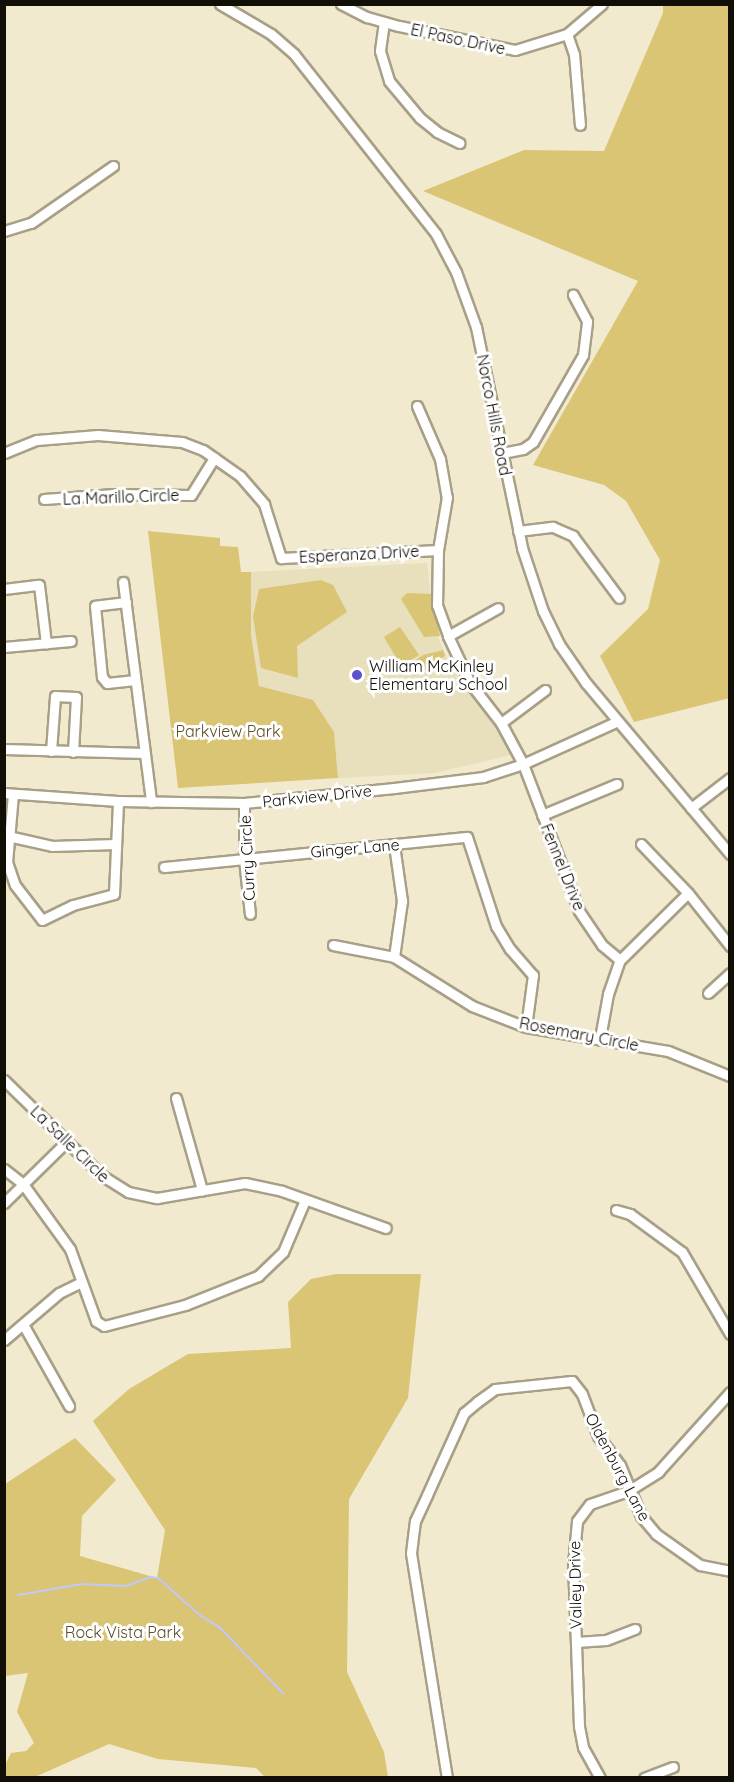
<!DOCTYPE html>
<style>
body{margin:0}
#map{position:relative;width:734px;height:1782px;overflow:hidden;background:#f1eacf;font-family:Quicksand,sans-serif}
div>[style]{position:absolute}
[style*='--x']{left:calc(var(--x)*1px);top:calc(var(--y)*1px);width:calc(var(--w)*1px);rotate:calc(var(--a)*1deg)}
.built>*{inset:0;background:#e8dfbc}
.green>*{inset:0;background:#dac574}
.stream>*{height:2px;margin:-1px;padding:0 1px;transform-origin:1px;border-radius:1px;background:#c2c7fc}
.roads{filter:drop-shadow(2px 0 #a7a087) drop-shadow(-2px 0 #a7a087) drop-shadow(0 2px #a7a087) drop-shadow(0 -2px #a7a087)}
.minor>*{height:9px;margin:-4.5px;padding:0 4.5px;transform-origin:4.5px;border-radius:4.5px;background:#fff}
.dots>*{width:16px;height:16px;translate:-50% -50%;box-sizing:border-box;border:3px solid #fff;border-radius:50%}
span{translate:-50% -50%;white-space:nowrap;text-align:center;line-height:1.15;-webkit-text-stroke:6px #fff;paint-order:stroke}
.street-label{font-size:16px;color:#110e06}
.poi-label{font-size:16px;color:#110e06}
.left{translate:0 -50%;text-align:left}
.park-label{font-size:16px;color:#5a4f25}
.frame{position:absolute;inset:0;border:6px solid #110e06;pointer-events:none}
</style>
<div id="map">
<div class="built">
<div style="clip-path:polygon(427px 563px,435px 630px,450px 665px,495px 725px,511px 755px,435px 773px,338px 778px,334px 732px,313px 701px,259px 686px,251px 635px,251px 572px)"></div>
</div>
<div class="green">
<div style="clip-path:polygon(663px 5px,729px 5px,730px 698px,634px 722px,600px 656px,648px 609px,660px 560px,626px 501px,604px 485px,533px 465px,638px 281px,423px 191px,524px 150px,604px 151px,663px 13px)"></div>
<div style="clip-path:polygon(148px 531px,220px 538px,220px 546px,238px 547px,241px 572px,251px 572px,251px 635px,259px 686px,313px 700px,334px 732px,338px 778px,178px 788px)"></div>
<div style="clip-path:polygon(321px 580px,333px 585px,347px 612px,297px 646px,298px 678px,261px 668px,253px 617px,259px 589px)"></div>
<div style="clip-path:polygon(407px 593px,431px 594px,440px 636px,424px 637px,401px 599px)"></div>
<div style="clip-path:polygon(400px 627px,419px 655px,401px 666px,384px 637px)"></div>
<div style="clip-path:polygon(443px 650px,445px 656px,415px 676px,408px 666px,423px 655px)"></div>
<div style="clip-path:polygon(336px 1274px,421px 1274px,408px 1398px,349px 1499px,347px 1672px,384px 1752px,388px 1777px,265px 1777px,256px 1768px,158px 1759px,109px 1744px,35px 1777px,5px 1777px,5px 1765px,11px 1753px,26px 1751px,34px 1743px,17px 1712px,28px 1673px,5px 1676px,5px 1484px,75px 1438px,116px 1480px,82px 1516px,80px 1556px,157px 1578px,165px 1530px,93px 1421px,129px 1389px,188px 1354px,291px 1348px,288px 1302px,311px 1279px)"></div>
</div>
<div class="stream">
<div style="--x:18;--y:1595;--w:65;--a:-9.8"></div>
<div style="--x:82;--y:1584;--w:44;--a:2.6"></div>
<div style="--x:126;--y:1586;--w:27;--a:-20"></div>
<div style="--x:151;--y:1577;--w:7;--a:8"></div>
<div style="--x:158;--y:1578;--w:57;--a:41.5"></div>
<div style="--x:201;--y:1616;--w:21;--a:31"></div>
<div style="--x:219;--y:1627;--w:93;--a:45.9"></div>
</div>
<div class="roads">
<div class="minor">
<div style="--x:220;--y:4;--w:59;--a:30.5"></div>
<div style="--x:271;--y:34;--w:30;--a:41"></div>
<div style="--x:294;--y:54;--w:229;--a:51.7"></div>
<div style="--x:436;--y:234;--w:43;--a:62.2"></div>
<div style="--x:456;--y:272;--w:59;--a:70"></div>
<div style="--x:476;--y:327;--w:226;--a:78.2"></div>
<div style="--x:522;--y:548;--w:66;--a:71.6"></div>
<div style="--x:543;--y:611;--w:37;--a:64"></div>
<div style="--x:559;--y:644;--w:47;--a:55.3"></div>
<div style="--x:586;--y:683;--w:224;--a:49.9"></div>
<div style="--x:341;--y:4;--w:29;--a:27"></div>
<div style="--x:367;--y:17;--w:33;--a:16"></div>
<div style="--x:399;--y:26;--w:118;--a:11.7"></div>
<div style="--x:515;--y:50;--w:54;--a:-17.1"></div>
<div style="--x:567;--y:34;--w:46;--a:-40.6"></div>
<div style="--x:384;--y:22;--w:29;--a:98"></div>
<div style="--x:380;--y:51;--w:31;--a:73"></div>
<div style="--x:389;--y:81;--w:48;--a:50"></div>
<div style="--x:420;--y:118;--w:22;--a:39"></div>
<div style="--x:437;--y:132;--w:25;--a:26"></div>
<div style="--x:567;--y:34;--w:21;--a:71"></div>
<div style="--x:574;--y:54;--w:71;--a:85.2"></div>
<div style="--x:4;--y:231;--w:28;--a:-17"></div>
<div style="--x:31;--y:223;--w:100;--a:-34.8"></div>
<div style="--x:417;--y:406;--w:58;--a:66.5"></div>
<div style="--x:440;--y:459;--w:39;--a:80"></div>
<div style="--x:447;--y:497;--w:54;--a:99.6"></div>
<div style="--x:438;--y:550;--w:55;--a:91"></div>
<div style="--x:437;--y:605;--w:33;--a:70"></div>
<div style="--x:448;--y:636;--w:52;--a:64.9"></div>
<div style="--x:470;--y:683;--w:51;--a:52.2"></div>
<div style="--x:501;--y:723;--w:47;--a:61.8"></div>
<div style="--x:523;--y:764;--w:157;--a:69.1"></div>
<div style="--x:579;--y:911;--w:41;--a:55.9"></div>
<div style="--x:602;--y:945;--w:23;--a:40"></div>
<div style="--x:4;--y:453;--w:35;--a:-22"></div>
<div style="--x:37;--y:440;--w:61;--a:-4.7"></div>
<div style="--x:98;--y:435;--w:84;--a:4.8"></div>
<div style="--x:182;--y:442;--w:22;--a:21"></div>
<div style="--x:203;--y:450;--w:45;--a:35.1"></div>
<div style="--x:240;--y:476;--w:37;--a:49"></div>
<div style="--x:264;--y:504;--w:57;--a:72.5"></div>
<div style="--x:281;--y:558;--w:157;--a:-2.9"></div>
<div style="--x:502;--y:453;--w:21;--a:-11"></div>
<div style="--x:523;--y:449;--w:12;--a:-35"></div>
<div style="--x:533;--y:442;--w:100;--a:-60.1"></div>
<div style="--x:583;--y:355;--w:34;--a:-83"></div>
<div style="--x:587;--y:321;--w:30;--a:-118"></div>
<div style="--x:44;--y:499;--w:70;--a:-4.1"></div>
<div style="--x:114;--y:494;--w:77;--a:0.7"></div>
<div style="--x:191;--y:495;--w:44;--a:-58.1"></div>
<div style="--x:518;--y:531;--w:35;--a:-7"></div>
<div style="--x:553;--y:527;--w:22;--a:24"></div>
<div style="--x:573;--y:536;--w:77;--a:53.4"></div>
<div style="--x:123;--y:582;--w:222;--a:82.7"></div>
<div style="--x:4;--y:589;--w:35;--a:-7"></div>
<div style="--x:39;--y:585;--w:59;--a:83.2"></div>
<div style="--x:126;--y:602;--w:31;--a:173"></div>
<div style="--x:95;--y:606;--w:71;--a:84.4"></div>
<div style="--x:102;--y:677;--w:8;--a:50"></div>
<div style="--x:107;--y:683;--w:28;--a:-6"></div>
<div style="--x:448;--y:636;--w:57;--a:-29.2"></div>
<div style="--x:4;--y:647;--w:67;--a:-5.1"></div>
<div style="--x:501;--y:723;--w:55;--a:-36.9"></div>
<div style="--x:4;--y:749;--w:140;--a:1.6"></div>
<div style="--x:51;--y:751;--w:55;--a:-85.8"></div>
<div style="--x:55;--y:696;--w:21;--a:3"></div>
<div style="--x:76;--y:697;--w:55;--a:93.1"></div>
<div style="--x:4;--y:793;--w:114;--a:4"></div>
<div style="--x:118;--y:801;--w:126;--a:0.9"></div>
<div style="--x:244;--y:803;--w:151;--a:-5.7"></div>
<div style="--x:394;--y:788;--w:90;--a:-7"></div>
<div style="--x:483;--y:777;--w:42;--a:-18"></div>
<div style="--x:523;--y:764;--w:104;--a:-24.4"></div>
<div style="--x:13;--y:794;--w:68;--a:95"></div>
<div style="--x:7;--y:862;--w:24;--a:71"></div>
<div style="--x:15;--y:885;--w:44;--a:52.4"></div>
<div style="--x:42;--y:920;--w:34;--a:-26"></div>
<div style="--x:73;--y:905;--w:42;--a:-15"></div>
<div style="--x:114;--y:894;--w:93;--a:-87.5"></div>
<div style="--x:244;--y:803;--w:56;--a:90"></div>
<div style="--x:244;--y:859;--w:55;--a:83.8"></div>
<div style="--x:691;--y:808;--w:49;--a:-37.6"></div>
<div style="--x:542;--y:815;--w:81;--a:-22.5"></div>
<div style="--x:8;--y:836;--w:45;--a:12.8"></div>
<div style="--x:52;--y:846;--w:64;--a:-1.8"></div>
<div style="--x:641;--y:844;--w:68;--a:46.2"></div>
<div style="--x:688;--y:893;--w:68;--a:51.6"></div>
<div style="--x:164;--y:867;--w:304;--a:-5.7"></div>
<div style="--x:467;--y:837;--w:94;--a:72"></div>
<div style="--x:496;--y:926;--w:27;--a:59"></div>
<div style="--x:510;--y:949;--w:35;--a:49"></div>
<div style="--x:533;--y:975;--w:52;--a:97.7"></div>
<div style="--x:333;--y:945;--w:62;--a:11.1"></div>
<div style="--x:394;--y:957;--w:92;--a:32.1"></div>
<div style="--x:472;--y:1006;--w:58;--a:21.3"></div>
<div style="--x:526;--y:1027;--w:144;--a:9.6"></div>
<div style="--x:668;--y:1051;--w:67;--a:22"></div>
<div style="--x:394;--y:957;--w:57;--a:-81.9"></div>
<div style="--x:402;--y:901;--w:57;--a:-98.1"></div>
<div style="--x:708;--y:993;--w:30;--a:-42"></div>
<div style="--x:600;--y:1038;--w:45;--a:-79.7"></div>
<div style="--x:608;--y:994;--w:36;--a:-71"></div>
<div style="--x:620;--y:960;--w:95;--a:-44.6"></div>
<div style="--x:4;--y:1080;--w:136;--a:44.4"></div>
<div style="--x:101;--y:1175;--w:32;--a:32"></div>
<div style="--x:128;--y:1192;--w:30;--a:12"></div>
<div style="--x:157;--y:1198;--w:89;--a:-9.7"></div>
<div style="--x:245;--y:1183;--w:38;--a:12"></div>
<div style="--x:282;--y:1191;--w:110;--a:19.6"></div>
<div style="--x:176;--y:1098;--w:96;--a:74.2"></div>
<div style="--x:4;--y:1169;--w:24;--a:38"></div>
<div style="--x:23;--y:1184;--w:80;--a:54.1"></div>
<div style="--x:70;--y:1249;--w:77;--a:70.1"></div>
<div style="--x:96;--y:1321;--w:9;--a:32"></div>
<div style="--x:104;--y:1326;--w:84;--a:-14.5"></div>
<div style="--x:185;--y:1305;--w:79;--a:-21.7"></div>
<div style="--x:258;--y:1276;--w:35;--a:-44"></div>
<div style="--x:283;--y:1252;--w:56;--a:-67.1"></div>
<div style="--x:4;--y:1203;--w:87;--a:-44.5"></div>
<div style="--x:616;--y:1210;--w:15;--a:16"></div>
<div style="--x:630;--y:1214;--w:64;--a:36.2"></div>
<div style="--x:682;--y:1252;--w:95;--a:59.7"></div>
<div style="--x:24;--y:1326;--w:92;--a:60.6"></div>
<div style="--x:4;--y:1340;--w:72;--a:-40.5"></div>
<div style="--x:59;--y:1293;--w:25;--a:-26"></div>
<div style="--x:576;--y:1642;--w:30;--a:-4"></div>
<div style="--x:606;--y:1640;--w:31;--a:-21"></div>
<div style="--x:447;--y:1778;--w:228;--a:-99.1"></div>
<div style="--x:411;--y:1553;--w:32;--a:-83"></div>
<div style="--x:415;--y:1521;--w:29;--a:-65"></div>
<div style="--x:427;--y:1495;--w:90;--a:-65.7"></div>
<div style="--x:464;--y:1413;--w:17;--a:-40"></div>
<div style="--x:477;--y:1402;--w:22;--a:-36"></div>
<div style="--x:495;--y:1389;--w:77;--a:-5.9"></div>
<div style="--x:572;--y:1381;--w:16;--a:52"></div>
<div style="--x:582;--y:1394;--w:45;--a:69.1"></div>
<div style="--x:598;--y:1436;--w:36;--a:53"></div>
<div style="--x:620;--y:1465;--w:55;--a:67.6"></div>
<div style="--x:641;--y:1516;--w:23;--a:50"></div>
<div style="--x:656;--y:1534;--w:54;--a:35.2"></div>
<div style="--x:700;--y:1565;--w:31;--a:11"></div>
<div style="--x:600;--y:1778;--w:35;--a:-119"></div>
<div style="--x:583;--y:1747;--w:21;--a:-101"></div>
<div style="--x:579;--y:1726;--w:161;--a:-92.1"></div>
<div style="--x:573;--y:1565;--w:44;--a:-84.8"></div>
<div style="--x:577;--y:1521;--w:21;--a:-53"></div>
<div style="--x:590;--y:1504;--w:40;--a:-18.9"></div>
<div style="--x:628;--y:1491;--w:36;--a:-32"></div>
<div style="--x:658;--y:1472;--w:108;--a:-48"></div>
<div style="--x:644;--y:1778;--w:31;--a:-21"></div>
</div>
</div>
<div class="dots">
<div style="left:357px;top:675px;background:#5a53cb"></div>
</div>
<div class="street-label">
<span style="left:458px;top:39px;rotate:12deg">El Paso Drive</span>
<span style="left:494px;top:415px;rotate:79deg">Norco Hills Road</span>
<span style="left:121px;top:497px;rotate:-2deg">La Marillo Circle</span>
<span style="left:359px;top:554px;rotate:-3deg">Esperanza Drive</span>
<span style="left:317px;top:796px;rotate:-6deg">Parkview Drive</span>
<span style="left:355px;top:848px;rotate:-5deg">Ginger Lane</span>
<span style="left:247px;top:858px;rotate:-93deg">Curry Circle</span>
<span style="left:563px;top:867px;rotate:68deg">Fennel Drive</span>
<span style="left:579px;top:1034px;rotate:11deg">Rosemary Circle</span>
<span style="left:70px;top:1144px;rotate:44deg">La Salle Circle</span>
<span style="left:618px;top:1467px;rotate:62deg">Oldenburg Lane</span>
<span style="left:575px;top:1585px;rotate:-91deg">Valley Drive</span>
</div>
<div class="poi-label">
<span class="left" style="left:369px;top:675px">William McKinley<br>Elementary School</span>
</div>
<div class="park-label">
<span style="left:228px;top:731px">Parkview Park</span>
<span style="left:123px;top:1632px">Rock Vista Park</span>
</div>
<div class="frame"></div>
</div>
